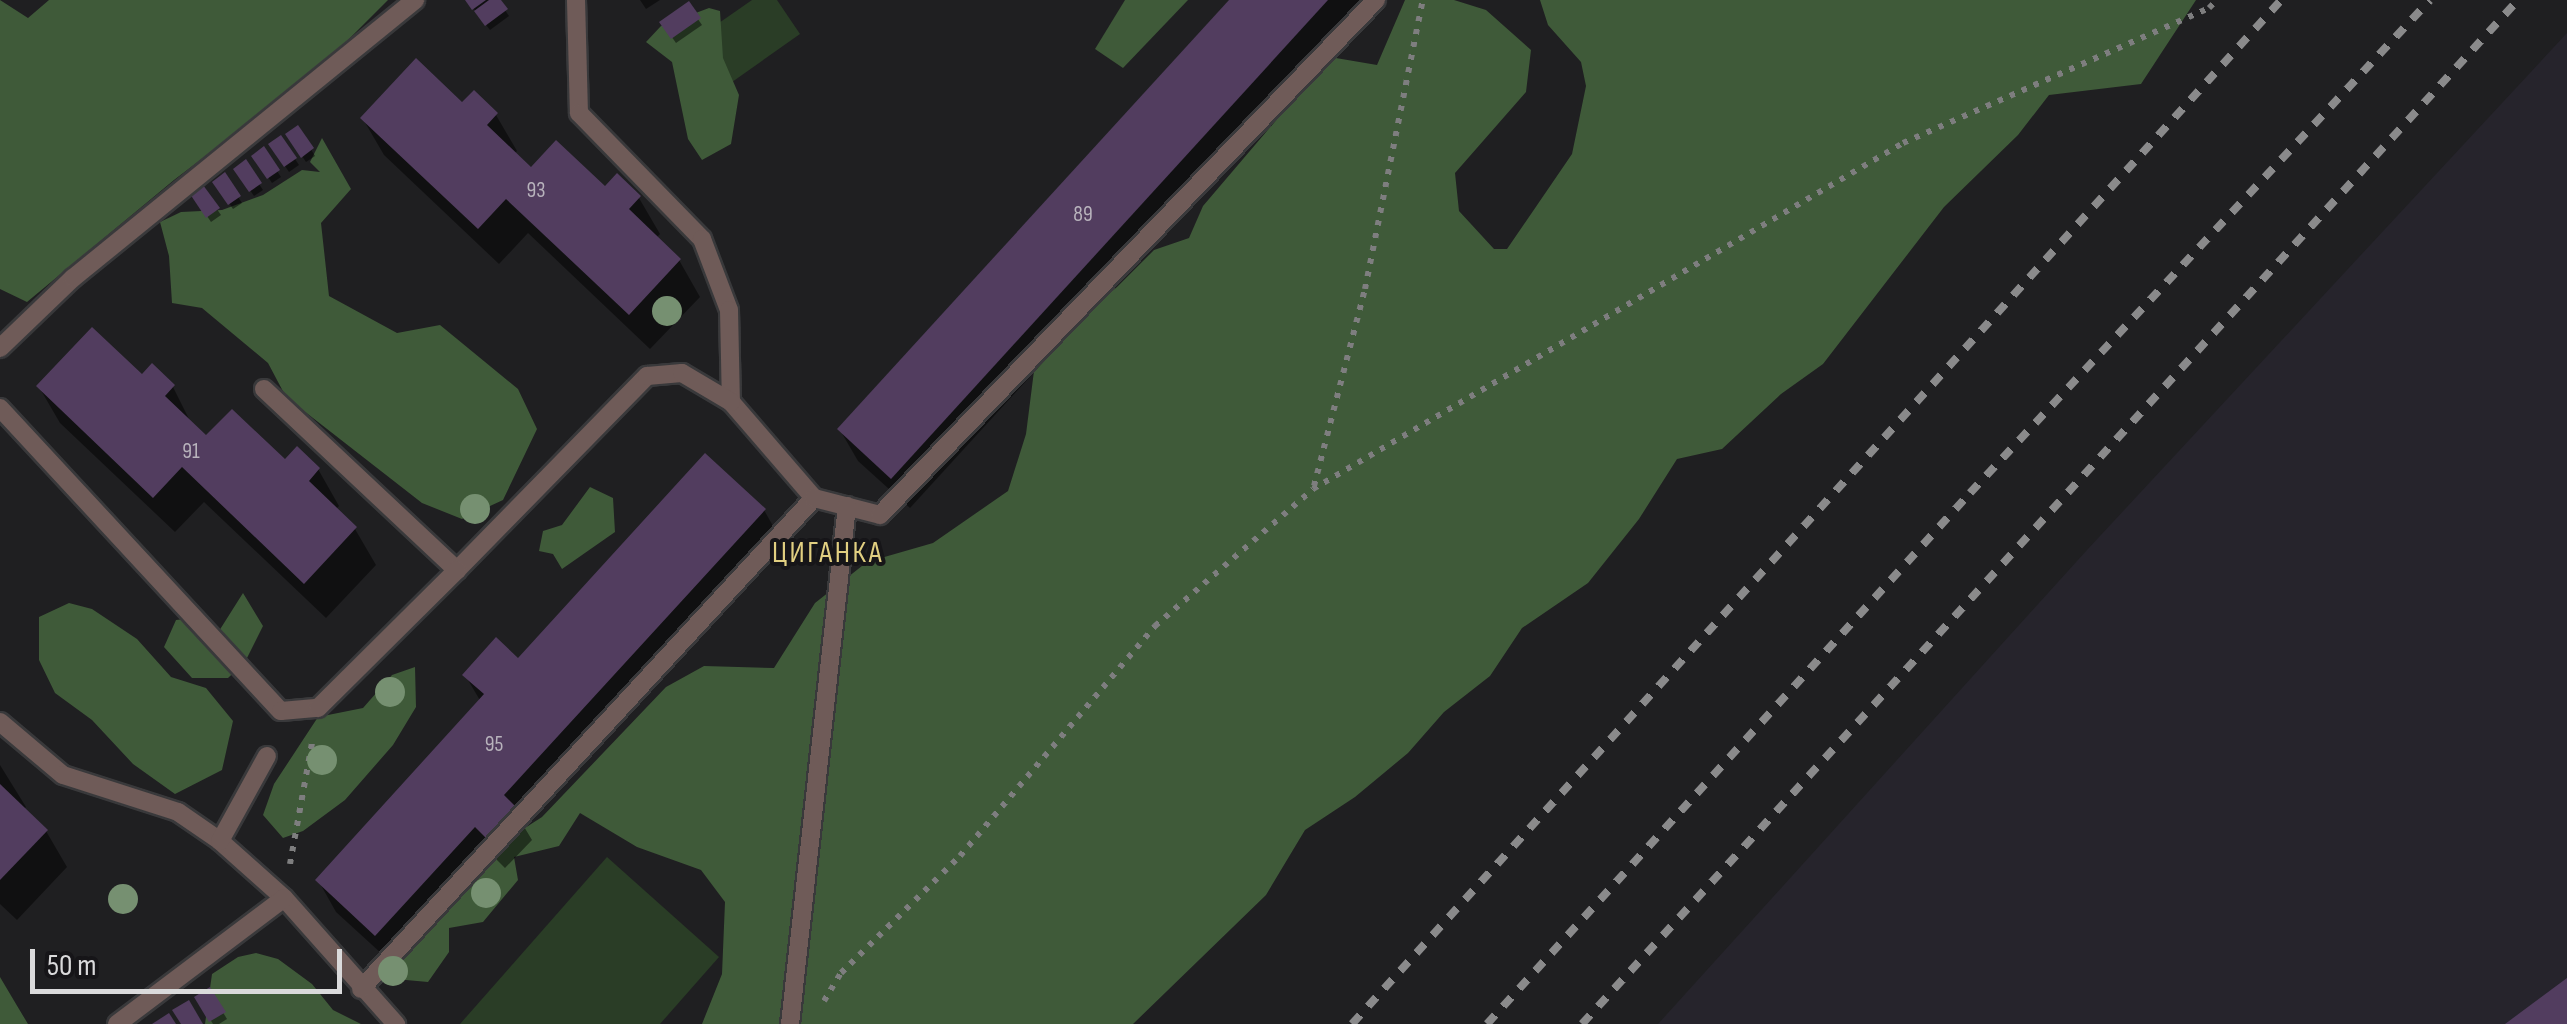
<!DOCTYPE html>
<meta charset="utf-8">
<style>
body{margin:0}
#map{position:relative;width:2567px;height:1024px;overflow:hidden;background:#1f1f21;font-family:"Sofia Sans Condensed",sans-serif}
div>[style]{position:absolute}
[style*='--x']{left:calc(var(--x)*1px);top:calc(var(--y)*1px);width:calc(var(--w)*1px);rotate:calc(var(--a)*1deg)}
.built>*{inset:0;background:#26242c}
.green>*{inset:0;background:#2a3d26}
.forest>*{inset:0;background:#3f5a39}
.shadow>*{inset:0;background:#0007}
.building>*{inset:0;background:#523d5f}
.path>*{height:6px;margin-top:-3px;transform-origin:0;background:repeating-linear-gradient(90deg,#7e7e7f 0 5px,transparent 0 13px)}
.roads{filter:drop-shadow(2px 0 #39393b) drop-shadow(-2px 0 #39393b) drop-shadow(0 2px #39393b) drop-shadow(0 -2px #39393b)}
.lane>*{height:18px;margin:-9px;padding:0 9px;transform-origin:9px;border-radius:9px;background:#6f5b58}
.rail>*{height:8px;margin-top:-4px;transform-origin:0;background:repeating-linear-gradient(90deg,#8a8a8b 0 12px,transparent 0 24px)}
.trees>*{width:30px;height:30px;margin:-15px;border-radius:50%;background:#769071}
span{translate:-50% -50%;white-space:nowrap;text-align:center;line-height:1.15;-webkit-text-stroke:8px #161518;paint-order:stroke}
.number-label{font-size:22px;color:#b8b3bc}
.number-label span{-webkit-text-stroke-width:0}
.neighbourhood-label{font-size:30px;color:#e1cf81;letter-spacing:2.5px}
.scale{position:absolute;left:30px;top:949px;width:312px;height:45px;box-sizing:border-box;border:5px solid #dadadb;border-top:0;padding-left:12px;font-size:30px;line-height:35px;white-space:nowrap;color:#dadadb;-webkit-text-stroke:8px #161518;paint-order:stroke}
</style>
<div id="map">
<div class="built">
<div style="clip-path:polygon(2567px 33px,2567px 1024px,1658px 1024px,2087px 550px)"></div>
</div>
<div class="green">
<div style="clip-path:polygon(752px 0,777px 0,800px 34px,725px 87px,693px 41px)"></div>
<div style="clip-path:polygon(607px 857px,719px 957px,660px 1024px,460px 1024px)"></div>
</div>
<div class="forest">
<div style="clip-path:polygon(0 0,28px 18px,49px 0,388px 0,316px 72px,174px 180px,27px 302px,0 289px)"></div>
<div style="clip-path:polygon(1125px 0,1188px 0,1123px 68px,1095px 49px)"></div>
<div style="clip-path:polygon(1405px 0,1454px 0,1486px 10px,1531px 50px,1526px 92px,1455px 173px,1459px 211px,1494px 249px,1507px 249px,1572px 154px,1586px 86px,1581px 62px,1548px 25px,1540px 0,2196px 0,2141px 84px,2049px 95px,2018px 135px,1944px 207px,1823px 364px,1781px 394px,1722px 449px,1677px 459px,1639px 519px,1588px 583px,1522px 628px,1490px 676px,1444px 712px,1408px 753px,1355px 797px,1305px 830px,1266px 895px,1133px 1024px,702px 1024px,722px 974px,725px 902px,701px 870px,637px 847px,580px 813px,559px 846px,514px 857px,518px 880px,483px 922px,449px 928px,449px 952px,428px 982px,384px 978px,389px 964px,514px 835px,542px 817px,666px 687px,704px 666px,774px 668px,815px 603px,867px 562px,933px 543px,1008px 491px,1026px 434px,1036px 355px,1117px 287px,1154px 250px,1189px 238px,1203px 206px,1330px 57px,1377px 65px)"></div>
<div style="clip-path:polygon(709px 8px,720px 11px,723px 58px,739px 95px,731px 144px,702px 160px,688px 139px,672px 62px,646px 42px,661px 26px)"></div>
<div style="clip-path:polygon(322px 138px,351px 189px,321px 223px,329px 296px,397px 333px,440px 325px,518px 389px,537px 429px,503px 500px,462px 519px,422px 503px,286px 397px,268px 363px,202px 308px,172px 303px,169px 256px,160px 222px,181px 212px,222px 210px,263px 195px,302px 170px,320px 172px,310px 162px)"></div>
<div style="clip-path:polygon(590px 487px,613px 498px,615px 532px,562px 569px,553px 554px,539px 551px,543px 531px,562px 525px)"></div>
<div style="clip-path:polygon(243px 593px,263px 626px,245px 662px,228px 678px,192px 678px,164px 647px,176px 620px,193px 618px,219px 631px)"></div>
<div style="clip-path:polygon(69px 603px,92px 609px,137px 639px,171px 677px,206px 688px,233px 721px,222px 770px,175px 794px,133px 764px,92px 720px,55px 693px,39px 660px,39px 617px)"></div>
<div style="clip-path:polygon(415px 667px,416px 707px,393px 745px,345px 800px,303px 831px,283px 838px,263px 815px,274px 784px,318px 717px,363px 708px,392px 675px)"></div>
<div style="clip-path:polygon(256px 953px,278px 959px,312px 984px,333px 1010px,361px 1024px,205px 1024px,212px 974px,238px 957px)"></div>
<div style="clip-path:polygon(0 977px,16px 1004px,28px 1024px,0 1024px)"></div>
</div>
<div class="shadow">
<div style="clip-path:polygon(467px 0,498px 0,509px 16px,490px 30px)"></div>
<div style="clip-path:polygon(640px 0,660px 0,646px 9px)"></div>
<div style="clip-path:polygon(1233px 0,1374px 0,910px 508px,858px 461px,840px 430px)"></div>
<div style="clip-path:polygon(688px 5px,702px 25px,676px 43px,662px 23px)"></div>
<div style="clip-path:polygon(474px 94px,496px 115px,517px 151px,514px 154px,531px 171px,639px 198px,660px 234px,656px 238px,679px 260px,700px 297px,650px 349px,528px 233px,499px 264px,384px 155px,363px 119px,462px 105px)"></div>
<div style="clip-path:polygon(298px 128px,315px 156px,306px 162px,288px 135px)"></div>
<div style="clip-path:polygon(281px 138px,299px 165px,289px 172px,271px 145px)"></div>
<div style="clip-path:polygon(263px 150px,281px 177px,272px 183px,254px 156px)"></div>
<div style="clip-path:polygon(245px 163px,263px 190px,254px 196px,236px 170px)"></div>
<div style="clip-path:polygon(224px 176px,242px 203px,233px 209px,215px 182px)"></div>
<div style="clip-path:polygon(202px 188px,221px 215px,211px 222px,193px 195px)"></div>
<div style="clip-path:polygon(142px 377px,173px 387px,192px 425px,206px 439px,318px 469px,339px 506px,335px 510px,355px 529px,376px 565px,326px 618px,204px 502px,175px 532px,60px 423px,39px 387px)"></div>
<div style="clip-path:polygon(764px 510px,782px 542px,523px 825px,532px 840px,505px 868px,494px 857px,394px 965px,336px 912px,318px 880px,481px 702px,465px 675px,518px 661px)"></div>
<div style="clip-path:polygon(0 765px,26px 807px,23px 810px,46px 831px,67px 867px,17px 920px,0 904px)"></div>
<div style="clip-path:polygon(210px 991px,227px 1019px,219px 1024px,213px 1024px,197px 998px)"></div>
</div>
<div class="building">
<div style="clip-path:polygon(465px 0,486px 0,472px 10px)"></div>
<div style="clip-path:polygon(489px 0,501px 0,508px 9px,485px 26px,474px 11px)"></div>
<div style="clip-path:polygon(1229px 0,1328px 0,891px 479px,837px 429px)"></div>
<div style="clip-path:polygon(689px 1px,701px 18px,671px 39px,659px 22px)"></div>
<div style="clip-path:polygon(416px 58px,462px 102px,474px 90px,498px 113px,487px 125px,531px 167px,556px 140px,605px 186px,617px 173px,641px 196px,629px 209px,681px 259px,629px 315px,506px 199px,478px 229px,360px 118px)"></div>
<div style="clip-path:polygon(298px 125px,314px 148px,301px 158px,285px 134px)"></div>
<div style="clip-path:polygon(281px 135px,297px 158px,284px 167px,268px 144px)"></div>
<div style="clip-path:polygon(264px 146px,280px 170px,267px 179px,251px 156px)"></div>
<div style="clip-path:polygon(246px 159px,262px 183px,249px 192px,233px 169px)"></div>
<div style="clip-path:polygon(225px 172px,241px 196px,228px 205px,212px 182px)"></div>
<div style="clip-path:polygon(203px 185px,220px 208px,206px 218px,190px 194px)"></div>
<div style="clip-path:polygon(92px 327px,142px 374px,152px 363px,175px 385px,165px 396px,206px 435px,232px 409px,285px 459px,297px 446px,320px 468px,309px 481px,357px 527px,304px 584px,182px 467px,153px 498px,36px 386px)"></div>
<div style="clip-path:polygon(705px 453px,766px 509px,504px 795px,516px 807px,486px 838px,475px 827px,375px 936px,315px 880px,484px 694px,462px 675px,496px 637px,518px 658px)"></div>
<div style="clip-path:polygon(0 784px,48px 830px,0 880px)"></div>
<div style="clip-path:polygon(2567px 978px,2567px 1024px,2505px 1024px)"></div>
<div style="clip-path:polygon(210px 987px,226px 1012px,209px 1022px,194px 997px)"></div>
<div style="clip-path:polygon(189px 1000px,203px 1024px,181px 1024px,172px 1010px)"></div>
<div style="clip-path:polygon(169px 1013px,176px 1024px,152px 1024px)"></div>
</div>
<div class="path">
<div style="--x:1314;--y:486;--w:203;--a:-75.5"></div>
<div style="--x:1365;--y:289;--w:295;--a:-78.7"></div>
<div style="--x:290;--y:864;--w:128;--a:-79.7"></div>
<div style="--x:824;--y:1001;--w:33;--a:-59"></div>
<div style="--x:841;--y:973;--w:167;--a:-44.5"></div>
<div style="--x:960;--y:856;--w:302;--a:-49.7"></div>
<div style="--x:1155;--y:626;--w:209;--a:-40.9"></div>
<div style="--x:1313;--y:489;--w:684;--a:-30.39"></div>
<div style="--x:1903;--y:143;--w:334;--a:-23.8"></div>
<div style="--x:2209;--y:8;--w:11;--a:-45"></div>
</div>
<div class="roads">
<div class="lane">
<div style="--x:576;--y:0;--w:113;--a:88.5"></div>
<div style="--x:579;--y:113;--w:176;--a:45.7"></div>
<div style="--x:702;--y:239;--w:76;--a:69.2"></div>
<div style="--x:729;--y:310;--w:92;--a:88.8"></div>
<div style="--x:731;--y:402;--w:127;--a:49.2"></div>
<div style="--x:0;--y:348;--w:101;--a:-43.8"></div>
<div style="--x:73;--y:278;--w:441;--a:-39.1"></div>
<div style="--x:264;--y:389;--w:265;--a:43.2"></div>
<div style="--x:457;--y:570;--w:272;--a:-45.6"></div>
<div style="--x:647;--y:376;--w:35;--a:-5"></div>
<div style="--x:682;--y:373;--w:57;--a:30.6"></div>
<div style="--x:0;--y:408;--w:413;--a:47.2"></div>
<div style="--x:281;--y:711;--w:37;--a:-5"></div>
<div style="--x:318;--y:708;--w:196;--a:-44.8"></div>
<div style="--x:0;--y:722;--w:82;--a:40.1"></div>
<div style="--x:63;--y:775;--w:121;--a:17.8"></div>
<div style="--x:178;--y:812;--w:51;--a:34.6"></div>
<div style="--x:220;--y:841;--w:86;--a:41.7"></div>
<div style="--x:284;--y:898;--w:169;--a:48.4"></div>
<div style="--x:220;--y:841;--w:97;--a:-61.1"></div>
<div style="--x:361;--y:989;--w:668;--a:-47.31"></div>
<div style="--x:814;--y:498;--w:68;--a:14.4"></div>
<div style="--x:880;--y:515;--w:715;--a:-46.08"></div>
<div style="--x:117;--y:1024;--w:209;--a:-37"></div>
<div style="--x:790;--y:1024;--w:521;--a:-83.72"></div>
</div>
</div>
<div class="rail">
<div style="--x:1352;--y:1024;--w:1383;--a:-47.78"></div>
<div style="--x:1487;--y:1024;--w:718;--a:-47.71"></div>
<div style="--x:1970;--y:493;--w:674;--a:-46.98"></div>
<div style="--x:1582;--y:1024;--w:1387;--a:-47.57"></div>
</div>
<div class="trees">
<div style="left:667px;top:311px"></div>
<div style="left:475px;top:509px"></div>
<div style="left:390px;top:692px"></div>
<div style="left:322px;top:760px"></div>
<div style="left:486px;top:893px"></div>
<div style="left:123px;top:899px"></div>
<div style="left:393px;top:971px"></div>
</div>
<div class="number-label">
<span style="left:536px;top:191px">93</span>
<span style="left:1083px;top:215px">89</span>
<span style="left:191px;top:452px">91</span>
<span style="left:494px;top:745px">95</span>
</div>
<div class="neighbourhood-label">
<span style="left:828px;top:553px">ЦИГАНКА</span>
</div>
<div class="scale">50 m</div>
</div>
